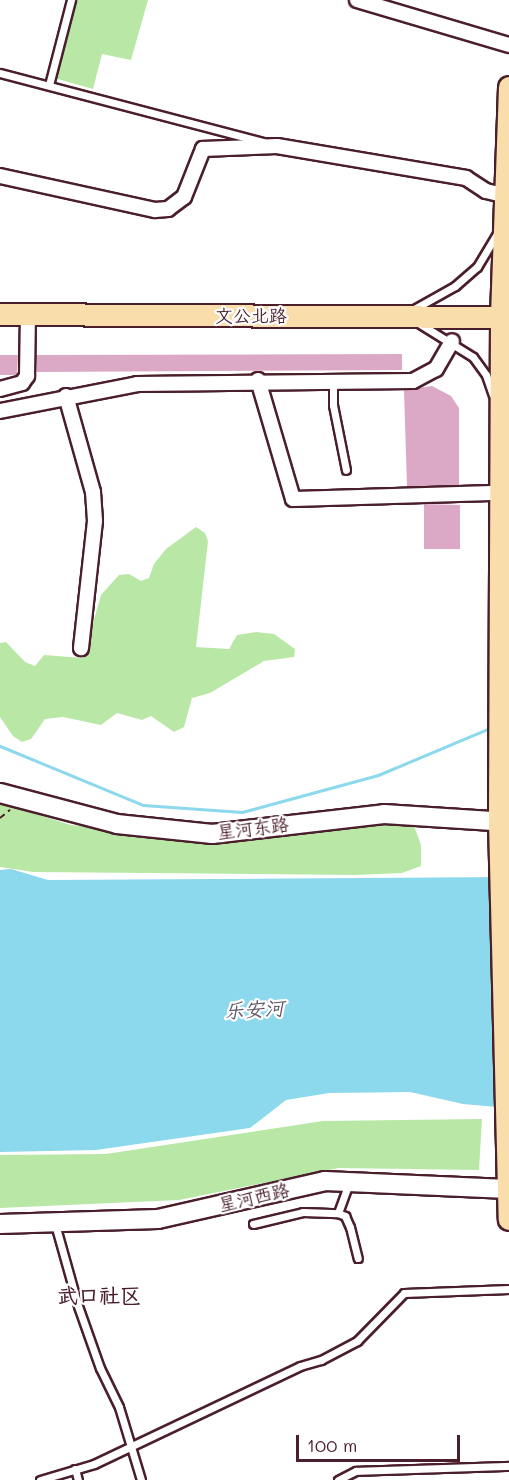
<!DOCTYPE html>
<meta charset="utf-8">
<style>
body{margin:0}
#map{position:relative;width:509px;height:1480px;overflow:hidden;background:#fff;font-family:Mali,"LXGW WenKai TC",sans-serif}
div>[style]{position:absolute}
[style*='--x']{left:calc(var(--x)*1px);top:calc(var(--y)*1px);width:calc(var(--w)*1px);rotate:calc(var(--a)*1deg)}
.green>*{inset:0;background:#b9e8a6}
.water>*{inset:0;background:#8cd8ec}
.stream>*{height:3px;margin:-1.5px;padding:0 1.5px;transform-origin:1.5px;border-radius:1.5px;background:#8cd8ec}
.building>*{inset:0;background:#dba9c5}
.path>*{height:2px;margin-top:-1px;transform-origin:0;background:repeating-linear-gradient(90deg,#4a1f2b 0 6px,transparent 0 10.5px)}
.roads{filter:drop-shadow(2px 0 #4a1f2b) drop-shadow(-2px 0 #4a1f2b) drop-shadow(0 2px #4a1f2b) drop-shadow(0 -2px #4a1f2b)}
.lane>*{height:7px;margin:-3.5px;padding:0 3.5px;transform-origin:3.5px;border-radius:3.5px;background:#fff}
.street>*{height:14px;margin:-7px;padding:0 7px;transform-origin:7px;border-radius:7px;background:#fff}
.secondary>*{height:18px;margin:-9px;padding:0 9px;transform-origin:9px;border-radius:9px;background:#fff}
.primary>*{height:21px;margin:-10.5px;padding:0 10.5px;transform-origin:10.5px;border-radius:10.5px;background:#f9deab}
span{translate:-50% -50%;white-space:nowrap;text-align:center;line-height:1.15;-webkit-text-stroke:4.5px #fff;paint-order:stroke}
.street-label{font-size:18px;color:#4a1f2b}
.water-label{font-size:20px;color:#5e5665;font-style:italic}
.quarter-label{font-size:21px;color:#4a1f2b;font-weight:700}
.scale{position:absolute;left:296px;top:1435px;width:164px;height:27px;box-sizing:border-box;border:3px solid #4a1f2b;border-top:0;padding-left:8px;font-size:18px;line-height:21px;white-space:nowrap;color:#4a1f2b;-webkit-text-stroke:4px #fff;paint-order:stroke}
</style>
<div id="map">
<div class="green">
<div style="clip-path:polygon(75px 0,148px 0,131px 60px,102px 54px,93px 89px,54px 78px)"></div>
<div style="clip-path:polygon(196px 527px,205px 533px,208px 541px,196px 647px,229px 649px,237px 635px,256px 632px,274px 634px,295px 649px,294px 657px,264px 661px,210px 693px,192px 698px,184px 727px,174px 732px,151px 716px,142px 720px,117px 713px,101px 725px,63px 717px,45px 719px,31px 739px,22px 742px,13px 736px,0 717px,0 643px,6px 642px,25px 662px,35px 666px,44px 655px,83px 658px,101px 595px,119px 575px,129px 574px,141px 581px,149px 578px,154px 564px,166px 549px)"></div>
<div style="clip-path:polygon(0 803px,71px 825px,207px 841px,406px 818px,414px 826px,421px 845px,421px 866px,402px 873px,355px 875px,33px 872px,0 867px)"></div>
<div style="clip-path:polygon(482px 1119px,479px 1170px,339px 1168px,179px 1200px,0 1208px,0 1155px,106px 1154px,323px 1121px)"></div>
</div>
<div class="water">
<div style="clip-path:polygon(11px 869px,48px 880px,509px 877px,509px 1108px,463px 1104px,410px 1092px,329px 1093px,286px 1100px,250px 1128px,96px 1150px,0 1152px,0 870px)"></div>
</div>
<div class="stream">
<div style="--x:0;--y:746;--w:155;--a:22.4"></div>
<div style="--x:143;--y:805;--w:99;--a:4"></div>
<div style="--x:242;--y:812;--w:141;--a:-15.2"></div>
<div style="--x:378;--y:775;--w:121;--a:-22.8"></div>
</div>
<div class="building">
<div style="clip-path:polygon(402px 354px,402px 370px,36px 372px,36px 355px)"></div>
<div style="clip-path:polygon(0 355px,18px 355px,17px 375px,0 375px)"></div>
<div style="clip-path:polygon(432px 386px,451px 396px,459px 408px,459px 485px,407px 487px,404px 390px)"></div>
<div style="clip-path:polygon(424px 504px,460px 505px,460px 549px,424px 549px)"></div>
</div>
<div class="path">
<div style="--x:0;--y:818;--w:13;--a:-39"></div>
</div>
<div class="roads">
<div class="lane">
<div style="--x:0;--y:73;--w:272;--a:14.7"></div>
<div style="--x:49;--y:85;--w:88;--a:-75.5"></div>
<div style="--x:414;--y:309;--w:47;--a:-29.3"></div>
<div style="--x:455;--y:286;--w:29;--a:-41"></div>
<div style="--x:477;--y:267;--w:39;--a:-59"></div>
<div style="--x:420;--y:324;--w:62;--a:31.9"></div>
<div style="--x:473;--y:357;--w:22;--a:54"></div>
<div style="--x:486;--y:375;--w:21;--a:71"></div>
<div style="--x:333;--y:381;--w:24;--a:90"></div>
<div style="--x:333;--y:405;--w:66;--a:78.7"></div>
<div style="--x:338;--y:1213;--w:33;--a:-70"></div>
<div style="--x:55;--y:1224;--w:85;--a:74.3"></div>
<div style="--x:78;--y:1306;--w:66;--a:70.5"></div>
<div style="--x:100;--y:1368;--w:43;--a:64"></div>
<div style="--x:119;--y:1407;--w:76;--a:73.2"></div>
<div style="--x:253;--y:1224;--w:51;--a:-13.5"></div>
<div style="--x:303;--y:1212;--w:35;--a:2"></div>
<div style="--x:338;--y:1213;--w:8;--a:23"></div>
<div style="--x:345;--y:1216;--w:12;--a:66"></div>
<div style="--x:350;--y:1227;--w:32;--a:76"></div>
<div style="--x:75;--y:1469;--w:11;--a:75"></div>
<div style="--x:40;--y:1480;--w:56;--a:-16.5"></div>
<div style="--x:94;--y:1464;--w:228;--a:-25.4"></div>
<div style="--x:300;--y:1366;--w:22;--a:-16"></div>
<div style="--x:321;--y:1360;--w:41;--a:-27.8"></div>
<div style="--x:357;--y:1341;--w:67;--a:-45.6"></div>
<div style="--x:404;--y:1293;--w:105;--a:-2.2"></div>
<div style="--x:338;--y:1480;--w:20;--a:-27"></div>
<div style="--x:356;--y:1471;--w:153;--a:-1.9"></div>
</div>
<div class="street">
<div style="--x:357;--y:0;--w:159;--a:16.5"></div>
<div style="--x:0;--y:176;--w:159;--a:12.4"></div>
<div style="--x:155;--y:210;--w:13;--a:-4"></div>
<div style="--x:168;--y:209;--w:20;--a:-37"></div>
<div style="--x:184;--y:197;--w:52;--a:-68.4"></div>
<div style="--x:203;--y:149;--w:74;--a:-2.3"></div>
<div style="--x:277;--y:146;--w:192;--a:9.6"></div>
<div style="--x:466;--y:178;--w:24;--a:33"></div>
<div style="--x:486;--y:191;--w:17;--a:13"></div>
<div style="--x:258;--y:380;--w:124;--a:73.6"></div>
<div style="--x:293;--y:499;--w:208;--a:-1.7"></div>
<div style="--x:0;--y:389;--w:23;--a:-15"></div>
<div style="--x:22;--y:383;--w:9;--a:-54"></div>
<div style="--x:27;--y:376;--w:62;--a:-89.1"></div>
<div style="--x:66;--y:396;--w:100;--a:74.3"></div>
<div style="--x:93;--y:492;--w:29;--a:86"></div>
<div style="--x:95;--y:521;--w:128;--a:96.3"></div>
<div style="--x:0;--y:411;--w:140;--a:-11.1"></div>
<div style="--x:137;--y:384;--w:276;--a:-0.6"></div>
<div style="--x:413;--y:381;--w:26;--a:-28"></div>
<div style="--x:436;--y:369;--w:32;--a:-60"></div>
</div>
<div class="secondary">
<div style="--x:0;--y:793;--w:121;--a:14.8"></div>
<div style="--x:117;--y:824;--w:96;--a:6"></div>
<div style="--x:212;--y:834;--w:173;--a:-6.6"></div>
<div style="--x:384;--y:814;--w:125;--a:3.7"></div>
<div style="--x:0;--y:1224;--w:158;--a:-1.8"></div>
<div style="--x:158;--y:1219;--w:171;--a:-12.8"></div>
<div style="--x:325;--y:1181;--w:184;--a:2.5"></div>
</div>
<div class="primary">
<div style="--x:509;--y:87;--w:230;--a:92"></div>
<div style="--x:501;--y:317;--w:504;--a:90.23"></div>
<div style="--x:499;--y:821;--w:398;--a:88.6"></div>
<div style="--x:0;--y:314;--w:501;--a:0.34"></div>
</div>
</div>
<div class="street-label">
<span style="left:251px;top:315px">文公北路</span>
<span style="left:253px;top:828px;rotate:-7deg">星河东路</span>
<span style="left:254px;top:1197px;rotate:-13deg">星河西路</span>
</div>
<div class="water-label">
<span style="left:254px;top:1009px;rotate:-3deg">乐安河</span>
</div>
<div class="quarter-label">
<span style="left:99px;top:1295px">武口社区</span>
</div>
<div class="scale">100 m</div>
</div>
